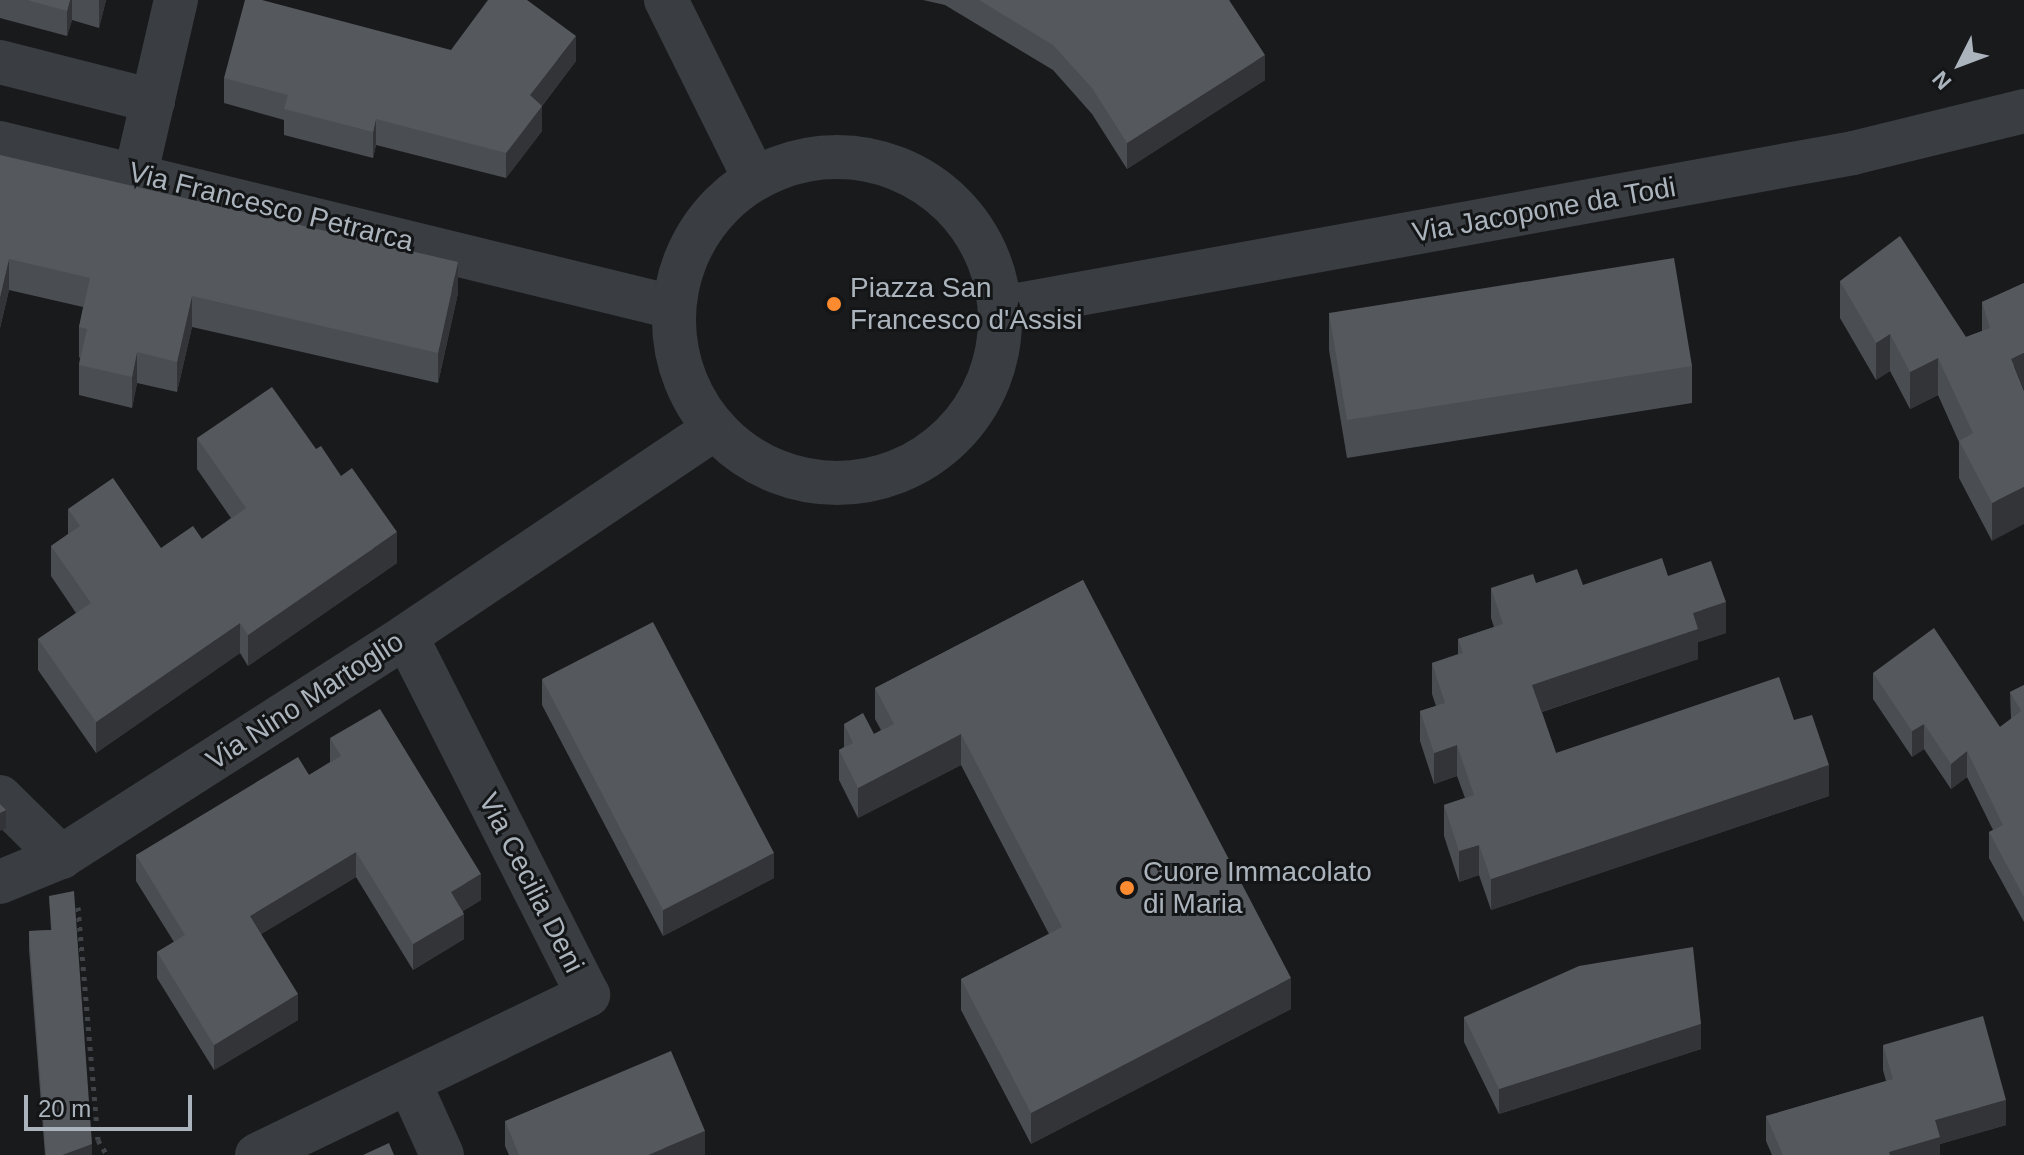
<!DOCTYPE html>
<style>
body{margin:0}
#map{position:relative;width:2024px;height:1155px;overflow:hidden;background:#191a1c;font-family:Helvetica,sans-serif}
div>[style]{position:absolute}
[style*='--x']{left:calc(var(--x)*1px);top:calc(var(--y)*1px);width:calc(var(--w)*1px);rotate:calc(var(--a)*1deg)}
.path>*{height:5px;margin-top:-2.5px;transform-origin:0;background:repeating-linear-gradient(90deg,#404448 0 4px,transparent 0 10px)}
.minor>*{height:44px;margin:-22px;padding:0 22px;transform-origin:22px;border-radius:22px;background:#3a3d41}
.minor>.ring{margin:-22px;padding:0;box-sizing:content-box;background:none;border:44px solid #3a3d41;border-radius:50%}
.wall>*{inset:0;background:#4a4d51}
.shaded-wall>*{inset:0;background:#323437}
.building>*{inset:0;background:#55585d}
.dots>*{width:22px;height:22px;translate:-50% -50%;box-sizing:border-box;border:4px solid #141517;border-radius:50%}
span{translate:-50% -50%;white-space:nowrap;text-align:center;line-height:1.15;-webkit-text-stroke:6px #141517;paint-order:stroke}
.street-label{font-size:28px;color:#abb4bc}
.poi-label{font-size:28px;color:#abb4bc}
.left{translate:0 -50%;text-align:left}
.north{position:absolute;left:1920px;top:24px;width:80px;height:80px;-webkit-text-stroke:6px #141517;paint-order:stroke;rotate:228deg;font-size:22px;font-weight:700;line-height:32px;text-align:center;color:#abb4bc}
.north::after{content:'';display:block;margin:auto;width:28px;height:36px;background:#abb4bc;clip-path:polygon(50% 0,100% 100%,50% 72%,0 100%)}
.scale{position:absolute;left:24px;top:1095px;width:168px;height:36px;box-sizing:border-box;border:4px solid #abb4bc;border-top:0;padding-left:10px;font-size:24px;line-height:28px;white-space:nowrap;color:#abb4bc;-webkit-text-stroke:6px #141517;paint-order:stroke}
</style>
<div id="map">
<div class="path">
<div style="--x:78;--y:907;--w:234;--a:85.1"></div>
<div style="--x:98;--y:1140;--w:17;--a:59"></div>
</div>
<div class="minor">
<div style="--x:666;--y:0;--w:198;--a:63.6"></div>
<div style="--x:0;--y:62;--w:158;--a:14.3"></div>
<div style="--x:0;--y:143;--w:693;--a:13.7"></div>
<div class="ring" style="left:674px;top:157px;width:282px;height:282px"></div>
<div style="--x:136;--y:173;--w:178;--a:-77"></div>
<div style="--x:1002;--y:308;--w:865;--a:-10.32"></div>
<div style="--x:1853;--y:153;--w:176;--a:-13.8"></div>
<div style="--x:0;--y:797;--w:86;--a:44.5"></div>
<div style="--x:0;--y:882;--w:66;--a:-22.3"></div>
<div style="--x:61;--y:857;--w:410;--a:-32.6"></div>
<div style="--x:406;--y:636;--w:371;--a:-33.9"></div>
<div style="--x:409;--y:1082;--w:80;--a:65.7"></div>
<div style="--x:257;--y:1155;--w:368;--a:-25.8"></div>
<div style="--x:588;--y:995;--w:402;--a:-116.9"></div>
</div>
<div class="wall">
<div style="clip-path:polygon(0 0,106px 0,99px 28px,72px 20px,67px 36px,0 18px)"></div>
<div style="clip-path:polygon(923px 0,1229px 0,1265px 80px,1127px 169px,1092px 114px,1053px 70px,945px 5px)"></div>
<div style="clip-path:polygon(451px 50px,576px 61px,542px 106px,542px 131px,506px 178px,376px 145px,373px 158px,284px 135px,284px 120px,224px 103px,224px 78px)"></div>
<div style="clip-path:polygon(0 155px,458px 293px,438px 383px,192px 327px,177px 392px,137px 383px,132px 408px,79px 395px,79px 365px,80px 358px,79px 357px,79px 327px,83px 307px,9px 290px,0 328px)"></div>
<div style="clip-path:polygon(1840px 281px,1966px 337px,1982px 331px,1982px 302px,2024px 283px,1992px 541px,1959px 478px,1959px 442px,1938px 395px,1910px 409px,1890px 371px,1876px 380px,1840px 318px)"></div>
<div style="clip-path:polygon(1329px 313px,1692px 366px,1692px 403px,1347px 458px,1329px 350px)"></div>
<div style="clip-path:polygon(197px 438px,397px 563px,248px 666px,240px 653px,96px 753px,38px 670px,38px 639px,76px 613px,51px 576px,51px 546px,68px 534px,68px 509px,161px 548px,202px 539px,231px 518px,197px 469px)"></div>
<div style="clip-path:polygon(1668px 576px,1726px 633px,1698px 642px,1698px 659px,1542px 712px,1556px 753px,1794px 720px,1829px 796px,1491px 910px,1479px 875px,1459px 882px,1444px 836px,1444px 805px,1465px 798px,1457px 776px,1434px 784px,1420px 741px,1420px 711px,1436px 706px,1432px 694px,1432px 663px,1458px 654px,1458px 639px,1494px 627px,1491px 618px,1491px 588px,1536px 583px,1583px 585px)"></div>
<div style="clip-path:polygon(1083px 580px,1291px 1009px,1031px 1144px,961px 1010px,961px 979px,1049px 934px,961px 765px,858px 818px,839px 780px,839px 750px,844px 747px,844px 724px,874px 734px,881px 730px,875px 719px,875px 688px)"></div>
<div style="clip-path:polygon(1873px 673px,2000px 727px,2011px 719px,2010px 692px,2024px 685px,2024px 922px,1989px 858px,1989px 832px,1993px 830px,1967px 777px,1951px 789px,1924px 749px,1912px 757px,1873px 699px)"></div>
<div style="clip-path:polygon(542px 679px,774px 878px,663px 936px,542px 705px)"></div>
<div style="clip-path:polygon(330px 738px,481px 900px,463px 911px,464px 939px,413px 970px,356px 877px,261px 934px,298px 1020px,214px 1070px,157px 978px,157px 952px,174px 942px,136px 881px,136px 855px,309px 775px,330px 762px)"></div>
<div style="clip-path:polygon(49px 896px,92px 1155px,45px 1155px,29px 949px,29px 931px,51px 930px)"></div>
<div style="clip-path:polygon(1464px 1017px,1701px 1049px,1499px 1114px,1464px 1042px)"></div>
<div style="clip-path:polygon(1883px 1045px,2006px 1125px,1940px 1144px,1940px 1155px,1772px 1155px,1766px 1141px,1766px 1116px,1886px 1081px,1883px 1070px)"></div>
<div style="clip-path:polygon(505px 1121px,705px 1155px,509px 1155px,505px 1146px)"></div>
</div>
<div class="shaded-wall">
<div style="clip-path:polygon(70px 0,72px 0,72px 20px,67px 36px,67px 11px)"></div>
<div style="clip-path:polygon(99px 0,106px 0,99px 28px)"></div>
<div style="clip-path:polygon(576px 36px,576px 61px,530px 121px,530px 95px)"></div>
<div style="clip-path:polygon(1265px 55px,1265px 80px,1127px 169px,1127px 143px)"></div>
<div style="clip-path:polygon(542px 106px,542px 131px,506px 178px,506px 153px)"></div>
<div style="clip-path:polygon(376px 119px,376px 145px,373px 158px,373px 132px)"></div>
<div style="clip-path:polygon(9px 259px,9px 290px,0 328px,0 297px)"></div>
<div style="clip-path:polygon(458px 262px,458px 293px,438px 383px,438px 353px)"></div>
<div style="clip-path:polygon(192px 296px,192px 327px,177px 392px,177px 362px)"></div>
<div style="clip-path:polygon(1890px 334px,1890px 371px,1876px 380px,1876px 343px)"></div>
<div style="clip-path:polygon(137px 352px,137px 383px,132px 408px,132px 377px)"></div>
<div style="clip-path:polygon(2024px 353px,2024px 390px,2011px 359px)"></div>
<div style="clip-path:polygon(1938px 358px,1938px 395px,1910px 409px,1910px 372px)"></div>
<div style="clip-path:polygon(2024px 487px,2024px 524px,1992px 541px,1992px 503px)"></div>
<div style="clip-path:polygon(397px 532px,397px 563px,248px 666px,248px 635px)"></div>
<div style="clip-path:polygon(1726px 602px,1726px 633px,1698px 642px,1698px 659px,1532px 715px,1532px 685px,1693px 613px)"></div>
<div style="clip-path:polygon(240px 623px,240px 653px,96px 753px,96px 722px)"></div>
<div style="clip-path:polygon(1924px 724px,1924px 749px,1912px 757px,1912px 731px)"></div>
<div style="clip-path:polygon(961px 734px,961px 765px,858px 818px,858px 788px)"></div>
<div style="clip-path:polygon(1457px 745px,1457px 776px,1434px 784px,1434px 753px)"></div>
<div style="clip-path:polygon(1967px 751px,1967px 777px,1951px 789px,1951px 764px)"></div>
<div style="clip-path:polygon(1829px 765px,1829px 796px,1491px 910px,1491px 879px)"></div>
<div style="clip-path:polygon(6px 810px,6px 828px,0 831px,0 813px)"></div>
<div style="clip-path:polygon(1479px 845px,1479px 875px,1459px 882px,1459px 851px)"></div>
<div style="clip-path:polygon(356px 852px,356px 877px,250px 941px,250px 916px)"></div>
<div style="clip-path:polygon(774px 853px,774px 878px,663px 936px,663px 910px)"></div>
<div style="clip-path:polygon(481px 874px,481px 900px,451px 918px,451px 892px)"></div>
<div style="clip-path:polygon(464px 914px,464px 939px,413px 970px,413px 944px)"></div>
<div style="clip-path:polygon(1291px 978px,1291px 1009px,1031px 1144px,1031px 1113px)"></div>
<div style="clip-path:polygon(298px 994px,298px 1020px,214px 1070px,214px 1045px)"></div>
<div style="clip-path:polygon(1701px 1024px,1701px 1049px,1499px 1114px,1499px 1089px)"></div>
<div style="clip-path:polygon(2006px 1100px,2006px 1125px,1940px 1144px,1940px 1155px,1889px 1155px,1889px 1152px,1935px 1120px)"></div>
<div style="clip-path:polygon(705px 1131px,705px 1155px,648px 1155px)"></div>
<div style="clip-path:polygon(92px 1144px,92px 1155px,62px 1155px)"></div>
</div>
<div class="building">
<div style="clip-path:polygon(27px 0,70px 0,67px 11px)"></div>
<div style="clip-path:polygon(245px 0,262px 0,451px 50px,488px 0,527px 0,576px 36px,530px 95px,542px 106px,506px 153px,376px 119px,373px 132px,284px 109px,288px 95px,224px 78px)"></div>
<div style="clip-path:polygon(979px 0,1229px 0,1265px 55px,1127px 143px,1092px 88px,1053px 45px)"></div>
<div style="clip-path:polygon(0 155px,458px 262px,438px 353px,192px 296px,177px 362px,137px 352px,132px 377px,79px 365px,87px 329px,79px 327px,90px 278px,9px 259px,0 297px)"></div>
<div style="clip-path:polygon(1900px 236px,1966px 337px,1990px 328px,1982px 302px,2024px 283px,2024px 353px,2011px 359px,2024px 391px,2024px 487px,1992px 503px,1959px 441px,1973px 433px,1938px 358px,1910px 372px,1890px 334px,1876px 343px,1840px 281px)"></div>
<div style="clip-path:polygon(1674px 258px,1692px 366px,1347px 420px,1329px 313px)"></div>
<div style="clip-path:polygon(272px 387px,316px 449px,321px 446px,341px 476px,352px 468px,397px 532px,248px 635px,240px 623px,96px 722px,38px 639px,91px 603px,51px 546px,80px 526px,68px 509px,113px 478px,161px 548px,193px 526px,202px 539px,246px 508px,197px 438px)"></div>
<div style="clip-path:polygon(1662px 558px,1668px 576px,1711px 561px,1726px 602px,1693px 613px,1698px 629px,1532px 685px,1556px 753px,1779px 677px,1794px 720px,1812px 715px,1829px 765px,1491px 879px,1479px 845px,1459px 851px,1444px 805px,1474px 795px,1457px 745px,1434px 753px,1420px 711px,1445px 703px,1432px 663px,1463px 653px,1458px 639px,1503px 624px,1491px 588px,1533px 574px,1536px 583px,1577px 569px,1583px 585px)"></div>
<div style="clip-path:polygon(1083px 580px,1291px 978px,1031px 1113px,961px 979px,1062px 927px,961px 734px,858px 788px,839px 750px,853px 743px,844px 724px,863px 713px,874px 734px,894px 724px,875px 688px)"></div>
<div style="clip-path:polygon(653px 622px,774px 853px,663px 910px,542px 679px)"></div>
<div style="clip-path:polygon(1934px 628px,2000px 727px,2021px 711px,2010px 692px,2024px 685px,2024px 897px,1989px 832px,2003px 825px,1967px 751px,1951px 764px,1924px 724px,1912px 731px,1873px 673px)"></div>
<div style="clip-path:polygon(380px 709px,481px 874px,451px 892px,464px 914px,413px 944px,356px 852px,250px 916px,298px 994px,214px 1045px,157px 952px,185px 935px,136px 855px,298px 757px,309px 775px,341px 756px,330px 738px)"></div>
<div style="clip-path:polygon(0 804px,6px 810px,0 813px)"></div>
<div style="clip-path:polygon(74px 891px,92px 1144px,62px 1155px,46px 1155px,29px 931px,52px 930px,49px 896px)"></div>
<div style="clip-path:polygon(1693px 947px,1701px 1024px,1499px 1089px,1464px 1017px,1579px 966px)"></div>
<div style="clip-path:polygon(1983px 1016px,2006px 1100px,1935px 1120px,1940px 1137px,1889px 1152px,1890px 1155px,1783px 1155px,1766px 1116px,1893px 1079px,1883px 1045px)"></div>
<div style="clip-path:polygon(671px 1051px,705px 1131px,648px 1155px,519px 1155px,505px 1121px)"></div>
<div style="clip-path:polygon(389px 1143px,394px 1155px,363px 1155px)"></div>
</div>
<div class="dots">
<div style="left:834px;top:304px;background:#fe8b2f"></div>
<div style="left:1127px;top:888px;background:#fe8b2f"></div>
</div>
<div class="street-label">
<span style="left:271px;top:207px;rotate:14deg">Via Francesco Petrarca</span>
<span style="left:1544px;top:210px;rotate:-10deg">Via Jacopone da Todi</span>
<span style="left:305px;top:701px;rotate:-33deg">Via Nino Martoglio</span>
<span style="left:531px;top:883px;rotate:63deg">Via Cecilia Deni</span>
</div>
<div class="poi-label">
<span class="left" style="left:850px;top:304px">Piazza San<br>Francesco d'Assisi</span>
<span class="left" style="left:1143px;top:888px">Cuore Immacolato<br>di Maria</span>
</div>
<div class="north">N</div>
<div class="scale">20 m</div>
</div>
